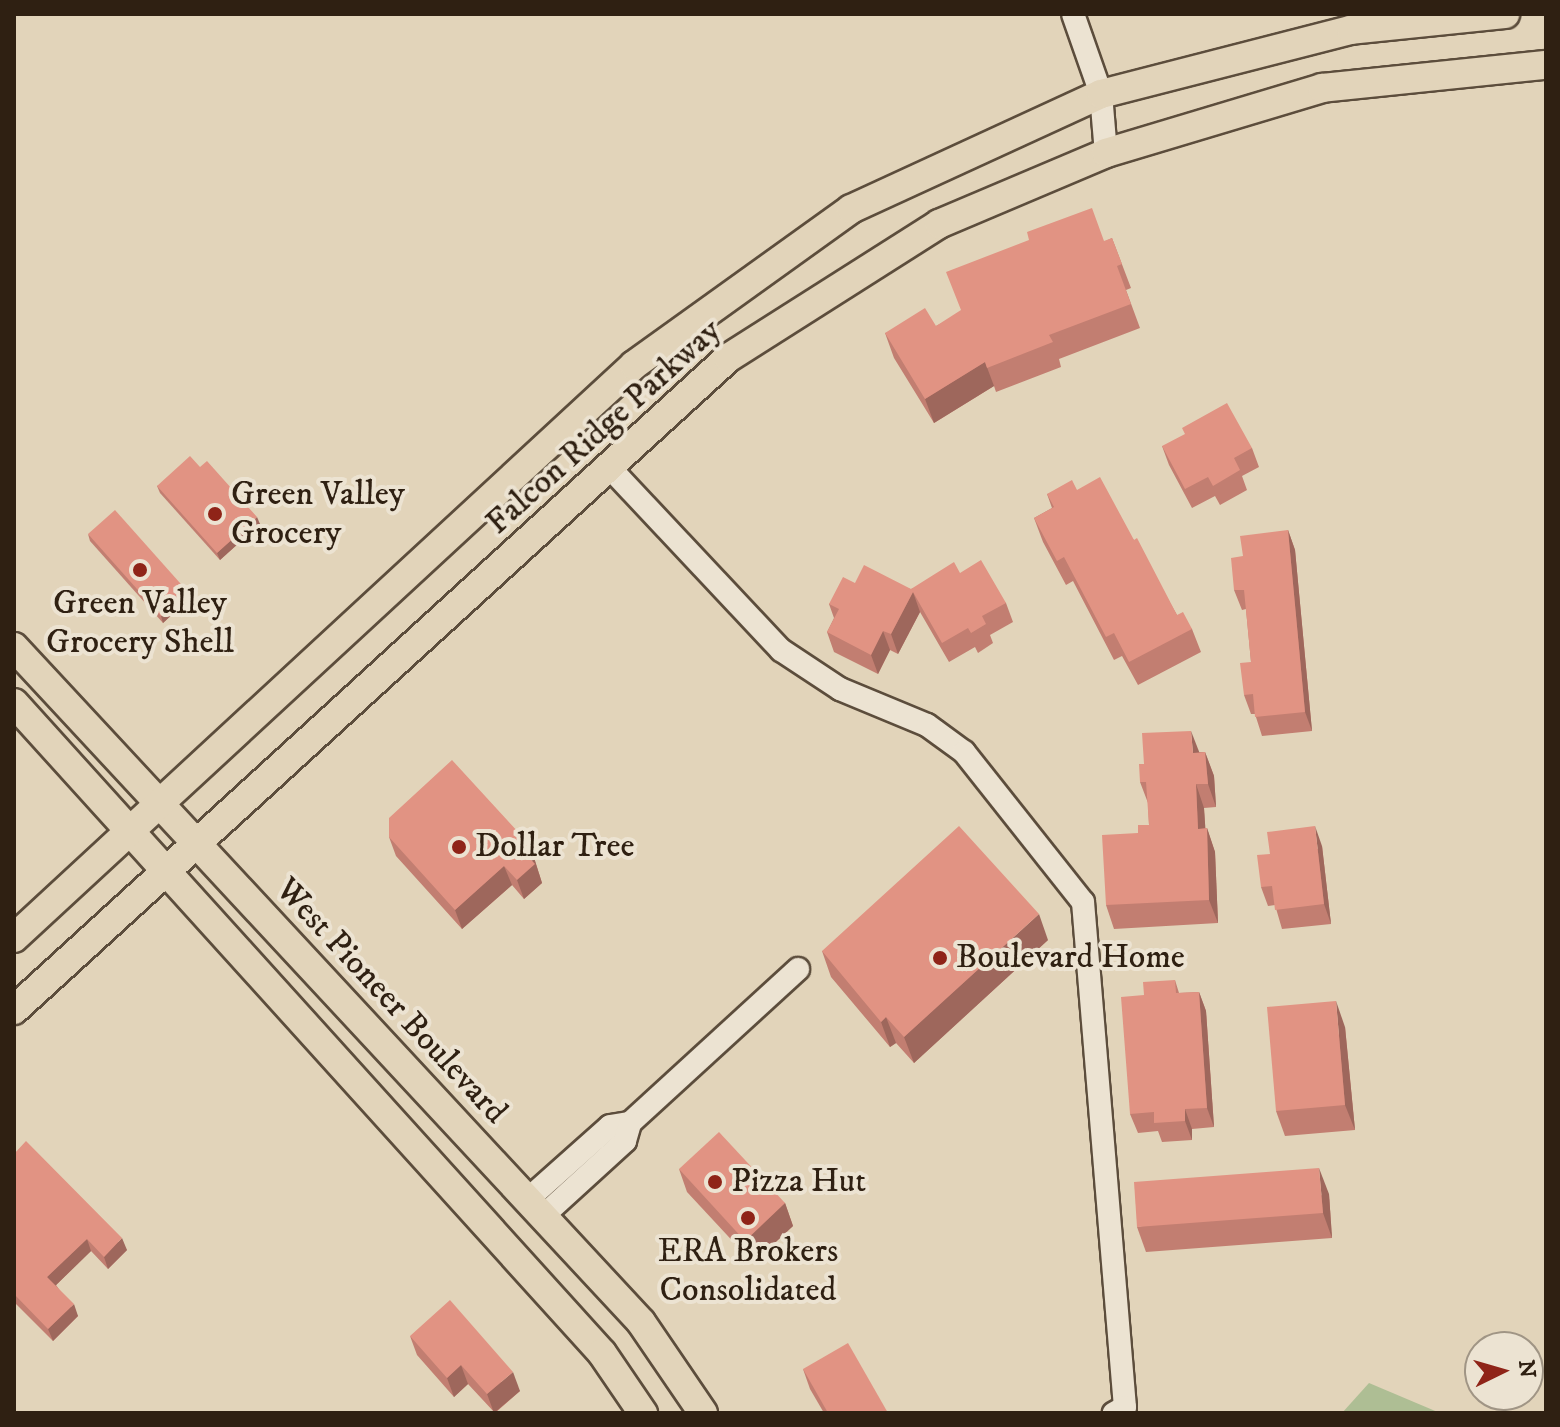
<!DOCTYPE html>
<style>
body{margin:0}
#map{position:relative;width:1560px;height:1427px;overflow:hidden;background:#e2d4ba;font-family:"IM FELL DW Pica",serif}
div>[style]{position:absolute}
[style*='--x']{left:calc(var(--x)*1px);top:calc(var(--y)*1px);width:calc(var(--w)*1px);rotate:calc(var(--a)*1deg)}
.green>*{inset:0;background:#aebe94}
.roads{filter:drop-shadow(2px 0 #5c4d3c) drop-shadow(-2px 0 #5c4d3c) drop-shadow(0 2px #5c4d3c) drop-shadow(0 -2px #5c4d3c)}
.minor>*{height:22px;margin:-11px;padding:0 11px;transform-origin:11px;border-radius:11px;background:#ece3d2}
.major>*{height:28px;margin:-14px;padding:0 14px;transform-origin:14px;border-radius:14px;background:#e2d4ba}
.wall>*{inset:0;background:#c27e71}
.shaded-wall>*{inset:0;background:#9e675c}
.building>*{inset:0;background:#e19383}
.dots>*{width:22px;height:22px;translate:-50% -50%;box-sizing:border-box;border:4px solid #ece3d2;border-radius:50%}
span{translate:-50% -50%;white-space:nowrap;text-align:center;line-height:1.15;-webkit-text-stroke:8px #ece3d2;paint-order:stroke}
.street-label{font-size:34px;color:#2f2012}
.poi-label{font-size:34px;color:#2f2012}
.left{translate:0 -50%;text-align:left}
.frame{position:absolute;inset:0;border:16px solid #2f2012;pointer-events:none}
.north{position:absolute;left:1464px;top:1331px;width:80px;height:80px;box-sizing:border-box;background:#ece3d2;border:2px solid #a09585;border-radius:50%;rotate:85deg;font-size:22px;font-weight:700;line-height:32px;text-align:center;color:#2f2012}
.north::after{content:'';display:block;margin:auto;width:28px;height:36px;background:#8f2418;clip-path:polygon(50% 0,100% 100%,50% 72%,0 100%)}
</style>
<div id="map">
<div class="green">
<div style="clip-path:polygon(1369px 1383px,1440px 1413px,1342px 1413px)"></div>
</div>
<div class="roads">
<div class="minor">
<div style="--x:1073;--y:14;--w:85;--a:70.7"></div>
<div style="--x:1101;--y:94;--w:59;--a:85.2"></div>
<div style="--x:610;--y:468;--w:250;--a:46.8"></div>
<div style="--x:781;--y:650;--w:71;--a:33.5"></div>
<div style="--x:840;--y:689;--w:94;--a:22.5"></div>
<div style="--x:927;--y:725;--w:46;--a:36.1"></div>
<div style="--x:964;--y:752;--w:191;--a:51.6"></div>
<div style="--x:1083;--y:902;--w:507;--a:85.25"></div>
<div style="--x:1125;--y:1407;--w:13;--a:151"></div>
<div style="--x:527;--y:1200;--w:111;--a:-41.7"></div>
<div style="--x:610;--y:1126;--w:20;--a:-9"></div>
<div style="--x:630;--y:1123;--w:228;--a:-42.5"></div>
<div style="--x:543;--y:1216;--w:111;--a:-42.4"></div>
<div style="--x:625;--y:1141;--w:19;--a:-74"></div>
</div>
<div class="major">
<div style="--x:14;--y:647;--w:921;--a:47.11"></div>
<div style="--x:641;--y:1322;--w:110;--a:55.7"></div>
<div style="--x:14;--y:703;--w:876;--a:47.87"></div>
<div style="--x:602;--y:1353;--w:73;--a:55.7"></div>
<div style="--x:14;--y:938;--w:844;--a:-42.74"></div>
<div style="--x:634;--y:365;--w:267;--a:-35.7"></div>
<div style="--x:851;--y:209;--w:275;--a:-24.7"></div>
<div style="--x:1101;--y:94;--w:258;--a:-14.4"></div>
<div style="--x:1351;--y:30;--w:155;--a:-5.9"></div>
<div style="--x:14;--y:1010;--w:967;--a:-42.4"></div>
<div style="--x:728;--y:358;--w:250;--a:-32.4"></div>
<div style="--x:939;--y:224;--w:181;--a:-23"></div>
<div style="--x:1106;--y:153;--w:226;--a:-16.7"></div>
<div style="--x:1322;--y:88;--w:225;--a:-5.9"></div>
</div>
</div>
<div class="wall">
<div style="clip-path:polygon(1112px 238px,1131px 288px,1126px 290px,1140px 328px,1059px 359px,1061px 367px,996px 392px,994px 386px,934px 423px,894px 358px,885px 333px,936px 326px)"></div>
<div style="clip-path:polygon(1162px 446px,1252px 448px,1259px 467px,1242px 476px,1247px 490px,1220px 505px,1215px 496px,1192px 508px,1169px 465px)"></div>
<div style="clip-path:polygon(200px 467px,260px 524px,220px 560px,160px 493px,157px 486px)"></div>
<div style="clip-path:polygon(1077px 490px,1134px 540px,1177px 615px,1192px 629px,1201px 652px,1138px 685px,1122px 656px,1114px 660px,1073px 581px,1066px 585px,1043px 542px,1034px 518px,1052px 508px,1047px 494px)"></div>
<div style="clip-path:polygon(1288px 530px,1295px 550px,1312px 731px,1262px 736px,1255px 714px,1251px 714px,1244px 695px,1251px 662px,1246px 609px,1242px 610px,1234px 590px,1243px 556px)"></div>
<div style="clip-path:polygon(88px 534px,190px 598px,163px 623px,90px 541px)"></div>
<div style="clip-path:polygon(960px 573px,1006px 603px,1013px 622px,990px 635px,993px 643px,978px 653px,975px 647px,949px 662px,920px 612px,898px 654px,890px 650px,878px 674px,834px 652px,827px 632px,834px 618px,829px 604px,855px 583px,911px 589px)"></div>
<div style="clip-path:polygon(1199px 752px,1205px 752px,1214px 776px,1216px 807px,1204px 808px,1205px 828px,1207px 828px,1215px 852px,1218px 923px,1114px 929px,1106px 905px,1149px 825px,1148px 803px,1140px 782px)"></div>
<div style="clip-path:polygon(389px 837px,530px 845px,542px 883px,524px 899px,512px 885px,462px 929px,396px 856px)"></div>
<div style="clip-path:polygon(1322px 846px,1331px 924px,1282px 929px,1275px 905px,1268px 906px,1261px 887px)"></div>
<div style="clip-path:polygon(1048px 940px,914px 1063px,896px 1043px,890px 1047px,831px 977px,822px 951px)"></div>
<div style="clip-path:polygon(1175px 980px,1179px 993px,1199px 992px,1206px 1011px,1214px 1127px,1192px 1129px,1192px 1140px,1162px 1142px,1158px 1131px,1138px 1133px,1130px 1114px,1144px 995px)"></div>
<div style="clip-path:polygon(1345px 1027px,1355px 1130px,1285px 1136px,1276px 1111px)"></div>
<div style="clip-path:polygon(14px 1154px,127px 1250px,108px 1269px,91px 1251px,56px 1285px,78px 1316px,53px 1341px,14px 1302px)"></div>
<div style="clip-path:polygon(679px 1169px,785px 1203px,793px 1226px,753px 1263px,687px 1192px)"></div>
<div style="clip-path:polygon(1329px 1194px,1332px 1238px,1146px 1252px,1137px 1227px)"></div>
<div style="clip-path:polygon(410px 1336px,520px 1391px,495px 1413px,468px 1384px,454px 1397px,417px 1355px)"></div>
<div style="clip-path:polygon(803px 1369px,888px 1413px,824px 1413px,810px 1389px)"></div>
</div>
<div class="shaded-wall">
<div style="clip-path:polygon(985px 362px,994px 386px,934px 423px,925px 399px)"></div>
<div style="clip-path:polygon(257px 517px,260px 524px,220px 560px,217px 553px)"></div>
<div style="clip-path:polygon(1288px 530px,1295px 550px,1312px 731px,1305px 712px)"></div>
<div style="clip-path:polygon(188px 592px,190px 598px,163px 623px,161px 616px)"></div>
<div style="clip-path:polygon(913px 592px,920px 612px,898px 654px,891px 634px)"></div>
<div style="clip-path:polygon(883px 631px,890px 650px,878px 674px,871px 655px)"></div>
<div style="clip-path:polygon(1191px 731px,1200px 754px,1193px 753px)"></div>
<div style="clip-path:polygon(1205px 752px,1214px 776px,1216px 807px,1208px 784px)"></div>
<div style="clip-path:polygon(1196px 784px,1204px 808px,1207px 852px,1198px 829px)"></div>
<div style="clip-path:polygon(1315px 826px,1322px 846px,1331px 924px,1324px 904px)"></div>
<div style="clip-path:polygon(1207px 828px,1215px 852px,1218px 923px,1209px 900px)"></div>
<div style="clip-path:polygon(530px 845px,542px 883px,524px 899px,517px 880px,523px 851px)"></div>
<div style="clip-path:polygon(504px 866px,512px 885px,462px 929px,455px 910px)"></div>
<div style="clip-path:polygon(1039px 914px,1048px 940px,914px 1063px,904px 1037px)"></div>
<div style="clip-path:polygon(1199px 992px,1206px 1011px,1214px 1127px,1207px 1108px)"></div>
<div style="clip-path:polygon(1336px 1001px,1345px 1027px,1355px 1130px,1345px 1105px)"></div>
<div style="clip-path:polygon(886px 1017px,896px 1043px,890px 1047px,881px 1022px)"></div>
<div style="clip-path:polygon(1185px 1109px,1192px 1129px,1192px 1140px,1185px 1121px)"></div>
<div style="clip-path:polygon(1319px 1168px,1329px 1194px,1332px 1238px,1323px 1213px)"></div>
<div style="clip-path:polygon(785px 1203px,793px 1226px,753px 1263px,745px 1241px)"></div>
<div style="clip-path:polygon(122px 1238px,127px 1250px,108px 1269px,104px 1257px)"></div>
<div style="clip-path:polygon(87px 1239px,91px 1251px,52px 1289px,47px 1277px)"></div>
<div style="clip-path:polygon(74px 1304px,78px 1316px,53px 1341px,48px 1329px)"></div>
<div style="clip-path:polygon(461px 1365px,468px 1384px,454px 1397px,447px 1378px)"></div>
<div style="clip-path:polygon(513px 1372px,520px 1391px,494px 1413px,487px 1394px)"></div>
</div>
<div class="building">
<div style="clip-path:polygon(1092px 208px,1104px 241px,1112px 238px,1122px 264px,1117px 266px,1131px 304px,1049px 335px,1053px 342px,987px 368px,985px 362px,925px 399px,885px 333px,925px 308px,936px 326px,961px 310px,946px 272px,1029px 240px,1027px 232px)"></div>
<div style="clip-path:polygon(1227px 403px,1252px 448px,1234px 458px,1240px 470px,1213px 486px,1208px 477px,1185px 489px,1162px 446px,1185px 434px,1182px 428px)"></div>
<div style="clip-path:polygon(190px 456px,200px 467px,207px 461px,257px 517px,217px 553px,157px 486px)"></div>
<div style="clip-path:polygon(1100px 477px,1134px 540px,1137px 538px,1177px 615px,1183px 612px,1192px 629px,1129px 662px,1114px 633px,1106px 637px,1064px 557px,1057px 561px,1034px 518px,1054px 507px,1047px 494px,1072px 480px,1077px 490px)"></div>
<div style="clip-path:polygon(115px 510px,188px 592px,161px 616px,88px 534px)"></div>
<div style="clip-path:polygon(1288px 530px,1305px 712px,1255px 717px,1253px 694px,1244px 695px,1240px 663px,1251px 662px,1244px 590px,1234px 590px,1231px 558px,1243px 556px,1240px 536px)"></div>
<div style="clip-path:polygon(981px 560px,1006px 603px,982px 616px,986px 624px,971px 633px,968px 628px,942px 643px,913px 592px,891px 634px,883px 631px,871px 655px,827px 632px,839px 609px,829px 604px,843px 577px,855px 583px,864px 565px,911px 589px,954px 562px,960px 573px)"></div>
<div style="clip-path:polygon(1191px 731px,1193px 753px,1205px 752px,1208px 784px,1196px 784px,1198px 829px,1207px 828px,1209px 900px,1106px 905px,1102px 835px,1138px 833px,1138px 825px,1149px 825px,1146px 782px,1140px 782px,1139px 764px,1144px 764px,1142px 733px)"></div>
<div style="clip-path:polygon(452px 760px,530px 845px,523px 851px,535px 864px,517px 880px,504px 866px,455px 910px,389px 837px,389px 818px)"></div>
<div style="clip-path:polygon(959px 826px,1039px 914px,904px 1037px,886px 1017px,881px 1022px,822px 951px)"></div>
<div style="clip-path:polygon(1315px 826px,1324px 904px,1275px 910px,1272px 886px,1261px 887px,1257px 855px,1270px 854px,1267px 832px)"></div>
<div style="clip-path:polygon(1175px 980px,1176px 993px,1199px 992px,1207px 1108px,1185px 1109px,1185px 1121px,1154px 1123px,1154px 1112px,1130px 1114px,1121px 997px,1144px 995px,1143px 982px)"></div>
<div style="clip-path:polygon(1336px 1001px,1345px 1105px,1276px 1111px,1267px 1007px)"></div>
<div style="clip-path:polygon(719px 1132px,785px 1203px,745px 1241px,679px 1169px)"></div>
<div style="clip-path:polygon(26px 1141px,122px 1238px,104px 1257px,87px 1239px,47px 1277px,74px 1304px,48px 1329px,14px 1294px,14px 1154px)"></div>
<div style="clip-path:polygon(1319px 1168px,1323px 1213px,1137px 1227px,1134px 1182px)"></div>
<div style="clip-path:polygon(450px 1300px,513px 1372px,487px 1394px,461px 1365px,447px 1378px,410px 1336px)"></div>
<div style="clip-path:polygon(848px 1343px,888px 1413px,828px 1413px,803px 1369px)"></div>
</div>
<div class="dots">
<div style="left:215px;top:514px;background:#8f2418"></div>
<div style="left:140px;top:570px;background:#8f2418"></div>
<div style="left:459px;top:847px;background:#8f2418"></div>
<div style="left:940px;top:958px;background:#8f2418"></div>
<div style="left:715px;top:1182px;background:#8f2418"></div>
<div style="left:748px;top:1218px;background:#8f2418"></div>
</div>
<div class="street-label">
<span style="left:604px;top:427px;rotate:-42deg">Falcon Ridge Parkway</span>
<span style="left:391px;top:1001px;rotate:47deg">West Pioneer Boulevard</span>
</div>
<div class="poi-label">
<span class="left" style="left:231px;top:514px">Green Valley<br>Grocery</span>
<span style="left:140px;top:623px">Green Valley<br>Grocery Shell</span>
<span class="left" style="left:475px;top:847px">Dollar Tree</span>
<span class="left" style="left:956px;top:958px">Boulevard Home</span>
<span class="left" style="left:731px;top:1182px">Pizza Hut</span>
<span style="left:748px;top:1271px">ERA Brokers<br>Consolidated</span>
</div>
<div class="frame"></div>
<div class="north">N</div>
</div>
